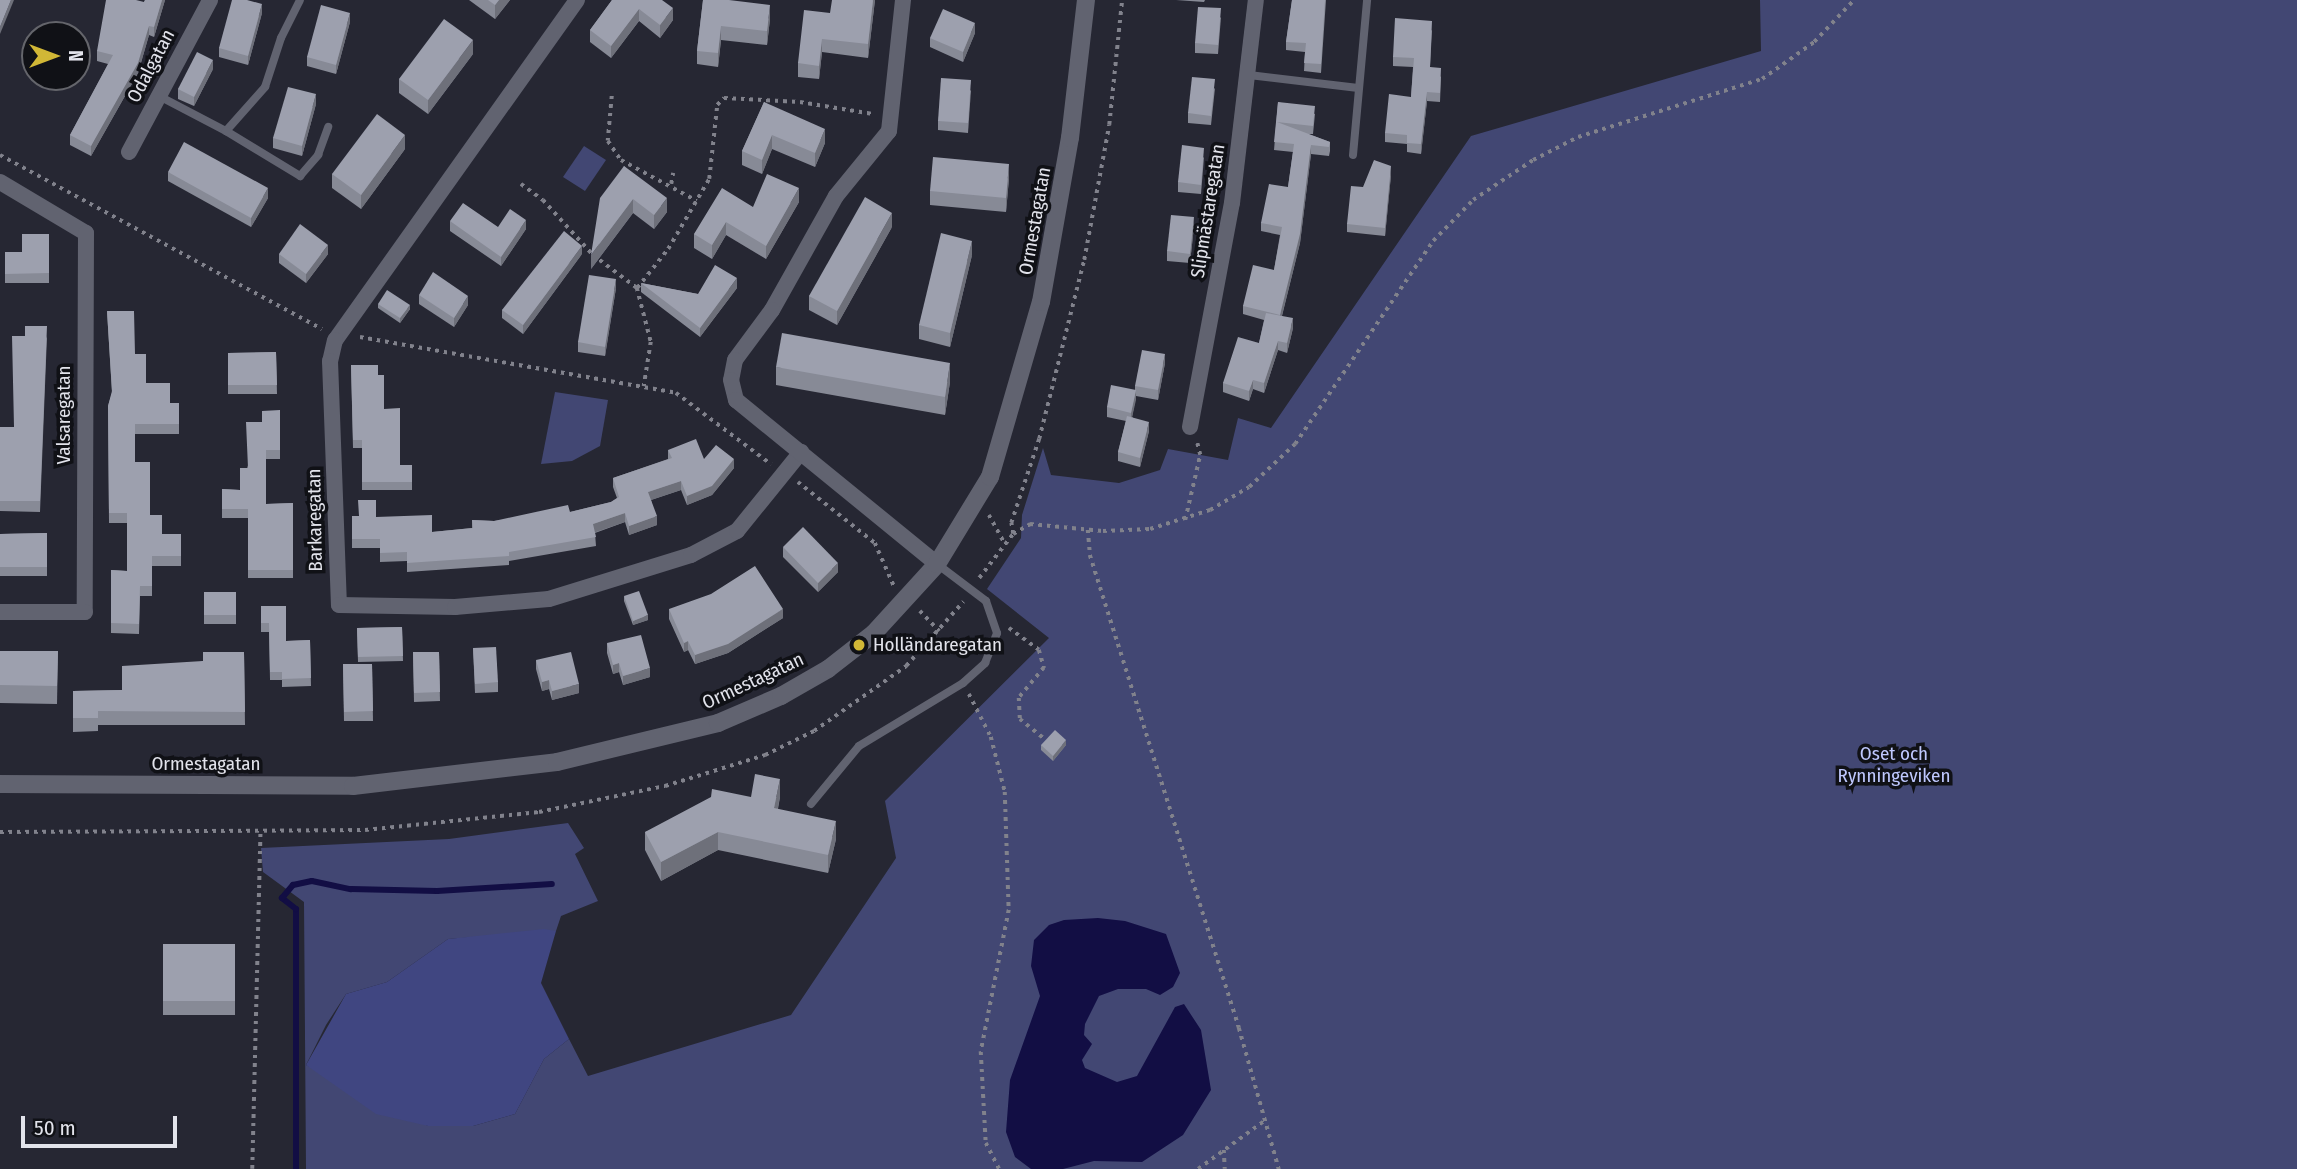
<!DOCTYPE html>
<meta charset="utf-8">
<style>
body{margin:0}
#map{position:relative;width:2297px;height:1169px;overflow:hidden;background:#262733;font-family:"Fira Sans Condensed",sans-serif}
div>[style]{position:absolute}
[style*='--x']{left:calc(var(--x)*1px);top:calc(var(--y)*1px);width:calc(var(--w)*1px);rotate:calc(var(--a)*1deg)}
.green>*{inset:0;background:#424773}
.forest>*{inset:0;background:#404681}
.water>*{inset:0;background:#120e44}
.stream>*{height:6px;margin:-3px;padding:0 3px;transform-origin:3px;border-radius:3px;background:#120e44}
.path>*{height:3.5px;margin-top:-1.75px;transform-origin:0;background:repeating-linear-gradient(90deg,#81828c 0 3.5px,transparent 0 8.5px)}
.service>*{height:8px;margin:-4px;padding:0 4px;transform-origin:4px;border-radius:4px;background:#616370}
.minor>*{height:16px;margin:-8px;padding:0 8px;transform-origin:8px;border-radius:8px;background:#616370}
.tertiary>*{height:18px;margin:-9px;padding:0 9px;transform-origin:9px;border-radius:9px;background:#616370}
.wall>*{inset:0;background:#878a96}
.shaded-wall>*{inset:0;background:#6e707a}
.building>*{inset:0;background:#9da0ae}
.dots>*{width:19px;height:19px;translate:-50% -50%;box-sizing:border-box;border:4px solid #101116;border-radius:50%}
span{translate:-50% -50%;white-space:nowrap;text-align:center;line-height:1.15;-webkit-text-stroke:7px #101116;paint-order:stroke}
.street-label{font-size:19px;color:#e2e3eb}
.poi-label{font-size:19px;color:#e2e3eb}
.left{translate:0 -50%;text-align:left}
.park-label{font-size:19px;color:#bfc8fe}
.north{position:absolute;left:21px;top:21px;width:70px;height:70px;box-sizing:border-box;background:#101116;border:2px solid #64656b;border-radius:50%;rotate:90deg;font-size:19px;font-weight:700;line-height:28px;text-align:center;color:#e2e3eb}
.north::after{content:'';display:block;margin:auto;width:24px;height:32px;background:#d1b736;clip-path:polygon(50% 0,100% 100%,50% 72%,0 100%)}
.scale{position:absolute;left:21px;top:1116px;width:156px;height:32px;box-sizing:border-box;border:4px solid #e2e3eb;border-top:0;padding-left:9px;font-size:21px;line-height:24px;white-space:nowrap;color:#e2e3eb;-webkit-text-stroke:5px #101116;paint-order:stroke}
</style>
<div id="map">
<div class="green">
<div style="clip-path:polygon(1760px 0,2297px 0,2297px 1169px,306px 1169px,304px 902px,263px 872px,261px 848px,449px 839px,568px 823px,584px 848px,575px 854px,598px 901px,561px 916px,556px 931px,448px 939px,387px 982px,346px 994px,326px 1025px,306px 1065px,428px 1126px,473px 1126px,515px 1114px,544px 1059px,569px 1039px,588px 1076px,791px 1015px,896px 858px,885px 801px,1049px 638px,987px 589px,1021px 538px,1022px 515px,1043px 448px,1051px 475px,1119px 483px,1160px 470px,1168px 449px,1228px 460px,1238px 418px,1271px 428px,1471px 136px,1761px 51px)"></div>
<div style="clip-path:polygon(584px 146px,606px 160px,585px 191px,563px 177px)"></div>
<div style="clip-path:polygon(555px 392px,608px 400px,600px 446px,572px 461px,541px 464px)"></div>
</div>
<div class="forest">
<div style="clip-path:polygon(544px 929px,556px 931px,541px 983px,569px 1039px,544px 1059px,515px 1114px,473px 1126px,428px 1126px,376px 1114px,306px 1065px,346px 994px,387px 982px,448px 939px)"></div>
</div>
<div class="water">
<div style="clip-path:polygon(1098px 918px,1125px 921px,1166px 934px,1180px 973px,1173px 987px,1160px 995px,1146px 989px,1118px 989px,1099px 996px,1085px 1024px,1084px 1035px,1092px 1044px,1082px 1060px,1085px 1068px,1117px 1082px,1137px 1076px,1175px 1007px,1184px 1004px,1201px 1030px,1211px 1090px,1183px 1135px,1142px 1162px,1094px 1161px,1063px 1169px,1031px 1169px,1015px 1157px,1006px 1132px,1010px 1080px,1040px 996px,1031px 966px,1034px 940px,1049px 925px,1064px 920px)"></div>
</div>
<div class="stream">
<div style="--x:296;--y:1169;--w:260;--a:-90"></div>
<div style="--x:296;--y:909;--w:18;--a:-142"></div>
<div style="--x:282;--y:898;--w:17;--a:-50"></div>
<div style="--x:293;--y:885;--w:19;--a:-12"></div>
<div style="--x:312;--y:881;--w:40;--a:12"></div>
<div style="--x:351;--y:889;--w:86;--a:1.3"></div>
<div style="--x:437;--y:891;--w:115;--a:-3.5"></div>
</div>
<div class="path">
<div style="--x:612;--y:96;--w:45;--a:95.1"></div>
<div style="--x:608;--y:141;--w:23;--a:56"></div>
<div style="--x:621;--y:160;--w:86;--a:28.3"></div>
<div style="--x:0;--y:155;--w:366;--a:28.4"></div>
<div style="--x:521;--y:184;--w:27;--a:36"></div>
<div style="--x:543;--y:200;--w:74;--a:47.7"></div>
<div style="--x:593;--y:255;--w:55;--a:36.9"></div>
<div style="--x:637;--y:288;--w:56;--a:75.5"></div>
<div style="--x:651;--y:342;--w:45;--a:99"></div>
<div style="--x:671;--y:184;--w:11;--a:-80"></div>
<div style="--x:637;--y:288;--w:50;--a:-51.5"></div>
<div style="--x:668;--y:249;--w:81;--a:-59.6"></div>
<div style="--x:709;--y:179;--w:74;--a:-83.8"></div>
<div style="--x:717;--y:105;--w:10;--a:-45"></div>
<div style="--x:724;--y:98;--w:76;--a:3"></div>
<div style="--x:800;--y:102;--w:74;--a:9.3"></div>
<div style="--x:360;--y:337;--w:321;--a:10"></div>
<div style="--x:676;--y:393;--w:119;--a:36.8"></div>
<div style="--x:798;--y:482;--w:98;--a:38.4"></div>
<div style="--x:875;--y:543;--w:47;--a:66.2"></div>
<div style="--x:989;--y:515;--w:33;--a:61"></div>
<div style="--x:1185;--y:520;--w:67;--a:-77"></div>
<div style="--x:1200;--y:455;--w:12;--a:-104"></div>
<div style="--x:1088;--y:530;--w:25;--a:85"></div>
<div style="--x:1090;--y:555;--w:496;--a:72.5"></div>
<div style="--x:1239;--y:1028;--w:147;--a:74.2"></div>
<div style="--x:1013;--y:534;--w:11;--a:-100"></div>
<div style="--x:1011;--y:523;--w:89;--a:-71.6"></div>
<div style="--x:1039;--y:439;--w:185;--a:-75.9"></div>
<div style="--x:1084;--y:260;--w:137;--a:-79.5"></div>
<div style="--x:1109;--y:125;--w:126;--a:-84.1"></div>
<div style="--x:979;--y:578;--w:56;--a:-52.3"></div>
<div style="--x:1013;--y:534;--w:20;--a:-30"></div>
<div style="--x:1030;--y:524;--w:73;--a:5.5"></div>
<div style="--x:1103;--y:531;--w:47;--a:-2.4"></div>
<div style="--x:1150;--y:529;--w:63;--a:-17.6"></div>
<div style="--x:1210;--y:510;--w:45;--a:-30.5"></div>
<div style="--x:1249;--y:487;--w:63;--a:-43.1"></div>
<div style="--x:1295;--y:444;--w:245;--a:-55.8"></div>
<div style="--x:1433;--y:241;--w:57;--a:-45.7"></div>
<div style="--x:1473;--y:200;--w:72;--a:-33.7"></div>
<div style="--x:1533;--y:160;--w:51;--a:-27.1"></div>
<div style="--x:1578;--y:137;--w:193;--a:-17.5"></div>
<div style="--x:1762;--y:79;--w:64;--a:-35.4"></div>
<div style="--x:1814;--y:42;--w:58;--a:-46.4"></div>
<div style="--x:920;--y:611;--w:28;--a:46"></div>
<div style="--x:1009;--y:628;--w:37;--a:36"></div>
<div style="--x:1039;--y:650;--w:19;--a:74"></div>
<div style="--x:1044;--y:668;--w:39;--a:130"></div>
<div style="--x:1019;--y:698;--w:21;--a:87"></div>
<div style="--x:1020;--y:719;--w:36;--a:39"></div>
<div style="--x:969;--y:694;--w:48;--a:62.9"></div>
<div style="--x:991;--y:737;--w:57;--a:75.7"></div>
<div style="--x:1005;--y:792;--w:118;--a:88.1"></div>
<div style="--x:1009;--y:910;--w:145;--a:101.2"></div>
<div style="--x:981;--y:1052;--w:91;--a:86.9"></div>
<div style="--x:986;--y:1143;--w:29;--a:63"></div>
<div style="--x:0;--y:832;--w:365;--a:-0.3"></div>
<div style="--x:365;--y:830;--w:175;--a:-5.9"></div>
<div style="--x:539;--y:812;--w:129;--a:-11.7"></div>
<div style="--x:665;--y:786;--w:105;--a:-17.2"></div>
<div style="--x:765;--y:755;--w:55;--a:-26.1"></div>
<div style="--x:814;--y:731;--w:113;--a:-35.2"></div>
<div style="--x:906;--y:666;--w:86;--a:-48.3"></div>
<div style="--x:1224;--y:1150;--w:19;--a:87"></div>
<div style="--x:252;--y:1169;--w:337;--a:-88.6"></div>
<div style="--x:1198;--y:1169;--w:82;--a:-36"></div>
</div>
<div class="service">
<div style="--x:1249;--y:75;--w:110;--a:6.8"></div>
<div style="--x:159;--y:96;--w:76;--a:27.6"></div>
<div style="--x:226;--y:131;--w:59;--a:-48.4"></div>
<div style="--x:265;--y:87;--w:52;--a:-71.9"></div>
<div style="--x:281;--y:38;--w:42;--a:-63.4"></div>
<div style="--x:226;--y:131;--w:87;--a:31.3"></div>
<div style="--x:300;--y:176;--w:28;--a:-49"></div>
<div style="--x:318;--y:155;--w:30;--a:-70"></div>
<div style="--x:1353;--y:155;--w:156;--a:-84.8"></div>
<div style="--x:811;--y:804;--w:75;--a:-50.4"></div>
<div style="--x:859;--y:746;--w:122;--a:-31.2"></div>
<div style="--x:963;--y:683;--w:30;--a:-42"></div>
<div style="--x:985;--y:663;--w:32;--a:-68"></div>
<div style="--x:997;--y:633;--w:34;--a:-109"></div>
<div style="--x:986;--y:601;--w:61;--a:-142.9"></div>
</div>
<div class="minor">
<div style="--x:577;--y:0;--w:417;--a:125.4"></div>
<div style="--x:335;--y:340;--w:22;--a:103"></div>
<div style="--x:330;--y:361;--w:244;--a:87.9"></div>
<div style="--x:339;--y:605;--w:116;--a:1"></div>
<div style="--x:455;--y:607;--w:94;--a:-4.9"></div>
<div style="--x:549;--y:599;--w:149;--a:-17.2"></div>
<div style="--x:691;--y:555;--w:52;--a:-27.6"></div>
<div style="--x:737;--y:531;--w:102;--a:-51"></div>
<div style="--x:903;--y:0;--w:132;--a:96.1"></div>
<div style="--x:889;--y:131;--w:84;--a:129.2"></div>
<div style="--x:836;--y:196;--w:131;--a:119.3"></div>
<div style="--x:772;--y:310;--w:62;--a:126.5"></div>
<div style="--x:735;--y:360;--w:20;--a:101"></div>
<div style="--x:731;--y:380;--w:21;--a:76"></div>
<div style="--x:736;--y:400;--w:259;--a:39.2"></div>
<div style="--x:129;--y:152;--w:172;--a:-61.9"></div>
<div style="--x:0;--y:182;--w:100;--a:30.7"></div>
<div style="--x:86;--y:233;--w:379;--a:90.2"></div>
<div style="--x:85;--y:612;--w:85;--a:180"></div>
<div style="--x:1190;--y:427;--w:228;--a:-79.4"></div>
<div style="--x:1232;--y:203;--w:204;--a:-83.3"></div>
</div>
<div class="tertiary">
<div style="--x:0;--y:784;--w:353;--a:0.3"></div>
<div style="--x:353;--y:786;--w:205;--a:-6.7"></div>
<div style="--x:557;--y:762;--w:166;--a:-13.6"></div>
<div style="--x:718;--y:723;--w:69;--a:-23.2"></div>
<div style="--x:781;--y:696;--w:54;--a:-29.9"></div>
<div style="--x:828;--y:669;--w:58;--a:-38"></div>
<div style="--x:874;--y:633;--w:93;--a:-47.6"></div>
<div style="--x:937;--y:564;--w:102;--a:-58.7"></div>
<div style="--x:990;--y:477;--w:182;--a:-73.8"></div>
<div style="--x:1041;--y:302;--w:167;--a:-80"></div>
<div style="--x:1070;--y:138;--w:139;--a:-83.4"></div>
</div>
<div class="wall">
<div style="clip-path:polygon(145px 0,165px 0,154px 37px,149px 35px,138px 73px,91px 156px,70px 145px,70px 135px,108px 64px,97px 61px,97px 51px,144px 2px)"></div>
<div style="clip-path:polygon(469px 0,510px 0,495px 19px)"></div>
<div style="clip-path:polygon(612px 0,673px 20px,660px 38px,639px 21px,611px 58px,590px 42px,590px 30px)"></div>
<div style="clip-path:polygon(703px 0,770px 19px,767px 45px,721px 40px,718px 67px,697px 64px,697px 51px)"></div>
<div style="clip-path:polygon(875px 0,868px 58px,822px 52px,819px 79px,798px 77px,798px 63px,830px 13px)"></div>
<div style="clip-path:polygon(1176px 0,1205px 0,1204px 2px)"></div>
<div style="clip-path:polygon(1292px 0,1326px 0,1321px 73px,1304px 71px,1305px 52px,1286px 50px,1286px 42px)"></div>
<div style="clip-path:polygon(262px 13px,248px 65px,219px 57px,219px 48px)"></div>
<div style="clip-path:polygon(1221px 17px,1218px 54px,1195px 53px,1195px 43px)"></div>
<div style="clip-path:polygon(350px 22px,336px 74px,307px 66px,307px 57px)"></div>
<div style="clip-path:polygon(1432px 30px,1430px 67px,1441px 77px,1440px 102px,1427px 101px,1421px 154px,1407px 152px,1407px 144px,1385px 142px,1385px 133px,1411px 97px,1413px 67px,1393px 66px,1393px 57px)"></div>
<div style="clip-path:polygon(975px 33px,963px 62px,930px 47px,930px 38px)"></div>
<div style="clip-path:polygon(473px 54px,428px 114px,399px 93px,399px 79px)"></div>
<div style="clip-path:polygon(213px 69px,194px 106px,178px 99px,178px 89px)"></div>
<div style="clip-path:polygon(1215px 88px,1211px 125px,1188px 123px,1188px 113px)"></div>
<div style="clip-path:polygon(971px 90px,968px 133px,938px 130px,938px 121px)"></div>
<div style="clip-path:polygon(764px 102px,825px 143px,815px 167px,772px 149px,762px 174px,742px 165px,742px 151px)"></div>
<div style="clip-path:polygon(1278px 102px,1315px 114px,1313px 134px,1308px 134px,1330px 142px,1330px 151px,1329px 156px,1311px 154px,1300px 243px,1282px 316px,1293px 328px,1287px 353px,1278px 350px,1264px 393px,1253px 389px,1249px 401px,1223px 392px,1223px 383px,1259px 343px,1264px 320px,1243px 314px,1243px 306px,1274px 270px,1280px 235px,1261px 231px,1261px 223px,1288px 187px,1293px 152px,1274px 150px)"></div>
<div style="clip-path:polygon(316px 104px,302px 156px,273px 148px,273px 138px)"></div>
<div style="clip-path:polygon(405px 149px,361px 209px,332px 188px,332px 174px)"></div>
<div style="clip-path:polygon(1204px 157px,1201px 194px,1178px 192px,1178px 182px)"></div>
<div style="clip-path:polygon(624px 166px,667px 212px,654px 229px,633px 213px,591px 269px)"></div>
<div style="clip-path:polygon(168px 172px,268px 198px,251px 227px,168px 181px)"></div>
<div style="clip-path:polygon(1391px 175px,1385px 236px,1347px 232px,1347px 224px)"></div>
<div style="clip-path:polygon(1009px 178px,1006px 212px,930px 205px,930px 191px)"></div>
<div style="clip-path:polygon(799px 202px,766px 259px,726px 235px,712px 259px,694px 248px,694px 234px,753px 207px)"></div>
<div style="clip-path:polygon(450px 221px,498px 227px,526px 229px,501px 266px,450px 231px)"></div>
<div style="clip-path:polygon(1194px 226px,1190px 263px,1167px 261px,1167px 251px)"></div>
<div style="clip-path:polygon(892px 227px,837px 325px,809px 310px,809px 296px)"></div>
<div style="clip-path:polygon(49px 234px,49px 283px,5px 283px,5px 252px,22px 252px)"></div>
<div style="clip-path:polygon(279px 254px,328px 254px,306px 283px,279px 263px)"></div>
<div style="clip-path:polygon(582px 254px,523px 334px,502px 318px,502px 310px)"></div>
<div style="clip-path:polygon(972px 255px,950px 347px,919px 339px,919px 325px)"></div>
<div style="clip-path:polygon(641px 283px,698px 294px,737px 288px,700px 337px,641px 292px)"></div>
<div style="clip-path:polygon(616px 288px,605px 356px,578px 352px,578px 342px)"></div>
<div style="clip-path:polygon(419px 295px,468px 305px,454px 327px,419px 304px)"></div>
<div style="clip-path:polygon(378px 304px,410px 309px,400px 323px,378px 308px)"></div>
<div style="clip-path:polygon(107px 311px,135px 354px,146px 383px,170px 403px,179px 403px,179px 434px,135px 434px,135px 462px,150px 515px,162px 534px,181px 534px,181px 566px,152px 566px,152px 596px,140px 596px,139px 634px,111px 633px,111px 570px,127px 571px,127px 523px,109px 523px,108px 406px,112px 393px)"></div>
<div style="clip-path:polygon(47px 336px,40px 512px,0 511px,0 427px,14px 427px)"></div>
<div style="clip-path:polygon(276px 352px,277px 394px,228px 394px,228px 353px)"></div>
<div style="clip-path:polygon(1165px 363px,1158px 400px,1136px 396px,1132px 417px,1149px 431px,1140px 467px,1118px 461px,1118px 452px,1126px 421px,1107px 417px,1107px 407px,1135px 390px,1135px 386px)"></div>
<div style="clip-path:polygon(351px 365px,378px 375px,384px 409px,400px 465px,412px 465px,412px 490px,362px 490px,362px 448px,353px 448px)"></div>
<div style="clip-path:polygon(776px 367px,950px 382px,945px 415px,776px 385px)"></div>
<div style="clip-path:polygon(280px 410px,280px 459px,266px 459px,266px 504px,293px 503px,293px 578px,248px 578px,248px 518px,222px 518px,222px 489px,240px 490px,262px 422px)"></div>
<div style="clip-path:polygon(668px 450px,734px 468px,712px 495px,687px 505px,681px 490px,651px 500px,657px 525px,629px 535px,625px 522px,595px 533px,596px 546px,509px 561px,509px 565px,407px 572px,407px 561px,380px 562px,380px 548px,352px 548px,352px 516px,376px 517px,432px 532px,472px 528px,472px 520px,494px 521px,570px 512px,611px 502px,617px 498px,613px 487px,613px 478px,668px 459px)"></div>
<div style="clip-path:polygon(47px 533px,47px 576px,0 576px,0 534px)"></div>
<div style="clip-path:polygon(783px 547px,838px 572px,818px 592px,783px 557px)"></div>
<div style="clip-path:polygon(204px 592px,236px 592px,236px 624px,204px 624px)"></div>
<div style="clip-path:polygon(624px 596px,648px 620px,633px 625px,624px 601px)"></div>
<div style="clip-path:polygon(261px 606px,286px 641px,310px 640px,311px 686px,282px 687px,282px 680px,270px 680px,269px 632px,261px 632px)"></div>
<div style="clip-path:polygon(669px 609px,783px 618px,728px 653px,695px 664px,688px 650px,684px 652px,669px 619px)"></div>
<div style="clip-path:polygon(402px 627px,403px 661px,358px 662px,357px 628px)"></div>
<div style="clip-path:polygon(607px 643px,650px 677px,623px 685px,619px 672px,613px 674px,607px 653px)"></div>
<div style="clip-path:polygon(473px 648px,498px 682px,498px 692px,475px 693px)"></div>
<div style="clip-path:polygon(0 651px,58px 651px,57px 704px,0 703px)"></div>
<div style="clip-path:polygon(244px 652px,245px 725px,98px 725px,98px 731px,73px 732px,73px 691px,122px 690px,203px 661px)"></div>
<div style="clip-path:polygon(413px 652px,439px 652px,440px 701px,414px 702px)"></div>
<div style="clip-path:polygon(536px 660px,579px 693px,552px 700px,549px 689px,542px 691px,536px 669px)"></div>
<div style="clip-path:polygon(343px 664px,372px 664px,373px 721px,344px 721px)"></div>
<div style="clip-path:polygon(1041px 745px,1066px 745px,1053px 761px,1041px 750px)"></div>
<div style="clip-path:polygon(751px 797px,780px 797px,778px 809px,836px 839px,828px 873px,718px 850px,661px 881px,645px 850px,645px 832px)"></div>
<div style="clip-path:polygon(163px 944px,235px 944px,235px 1015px,163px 1015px)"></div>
</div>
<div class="shaded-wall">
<div style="clip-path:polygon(11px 0,14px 0,0 34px,0 27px)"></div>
<div style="clip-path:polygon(162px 0,165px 0,154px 37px,154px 27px)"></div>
<div style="clip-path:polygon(499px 0,510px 0,495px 19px,495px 5px)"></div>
<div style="clip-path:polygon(873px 0,875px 0,868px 58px,868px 44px)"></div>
<div style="clip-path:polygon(262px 4px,262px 13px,248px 65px,248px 56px)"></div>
<div style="clip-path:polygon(770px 5px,770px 19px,767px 45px,767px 31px)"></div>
<div style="clip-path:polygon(673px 8px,673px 20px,660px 38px,660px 25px)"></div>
<div style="clip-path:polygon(639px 9px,639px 21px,611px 58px,611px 46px)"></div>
<div style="clip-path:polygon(350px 13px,350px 22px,336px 74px,336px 65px)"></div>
<div style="clip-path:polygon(975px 23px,975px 33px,963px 62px,963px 52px)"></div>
<div style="clip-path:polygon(149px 26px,149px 35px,138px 73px,91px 156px,91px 146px)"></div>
<div style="clip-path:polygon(721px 26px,721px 40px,718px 67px,718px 53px)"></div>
<div style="clip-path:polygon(822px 39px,822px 52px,819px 79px,819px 66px)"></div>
<div style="clip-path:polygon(473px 40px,473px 54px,428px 114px,428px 100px)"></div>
<div style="clip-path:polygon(213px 60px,213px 69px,194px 106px,194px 97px)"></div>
<div style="clip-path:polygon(1427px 92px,1427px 101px,1421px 154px,1421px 144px)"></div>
<div style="clip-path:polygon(316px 94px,316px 104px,302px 156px,302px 146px)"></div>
<div style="clip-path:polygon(825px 129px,825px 143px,815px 167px,815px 153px)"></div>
<div style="clip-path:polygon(405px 135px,405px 149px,361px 209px,361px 195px)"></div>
<div style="clip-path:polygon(772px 135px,772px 149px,762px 174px,762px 160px)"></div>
<div style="clip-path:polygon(1311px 145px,1311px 154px,1300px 243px,1280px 323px,1280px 315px)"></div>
<div style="clip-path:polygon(1009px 164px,1009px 178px,1006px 212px,1006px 198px)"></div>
<div style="clip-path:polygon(1391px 166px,1391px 175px,1385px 236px,1385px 228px)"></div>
<div style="clip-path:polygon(268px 188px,268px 198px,251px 227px,251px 218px)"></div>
<div style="clip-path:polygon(799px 188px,799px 202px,766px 259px,766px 246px)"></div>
<div style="clip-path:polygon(667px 198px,667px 212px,654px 229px,654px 215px)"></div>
<div style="clip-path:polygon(633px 199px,633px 213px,591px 269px,591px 255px)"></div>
<div style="clip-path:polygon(892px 213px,892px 227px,837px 325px,837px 311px)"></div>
<div style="clip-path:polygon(1194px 217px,1194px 226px,1190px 263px,1190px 254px)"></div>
<div style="clip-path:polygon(526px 220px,526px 229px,501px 266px,501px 257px)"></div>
<div style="clip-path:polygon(726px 222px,726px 235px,712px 259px,712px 245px)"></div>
<div style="clip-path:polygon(972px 241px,972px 255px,950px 347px,950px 333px)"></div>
<div style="clip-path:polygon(328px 245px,328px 254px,306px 283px,306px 274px)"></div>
<div style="clip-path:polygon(582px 246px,582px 254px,523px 334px,523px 325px)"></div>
<div style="clip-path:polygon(737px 278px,737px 288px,700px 337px,700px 328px)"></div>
<div style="clip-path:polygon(616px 279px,616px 288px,605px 356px,605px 347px)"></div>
<div style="clip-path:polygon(468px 296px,468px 305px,454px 327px,454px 318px)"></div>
<div style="clip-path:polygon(410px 305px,410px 309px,400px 323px,400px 318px)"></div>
<div style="clip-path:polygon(1293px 318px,1293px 328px,1287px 353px,1287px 343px)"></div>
<div style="clip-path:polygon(1278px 341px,1278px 350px,1264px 393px,1264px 383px)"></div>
<div style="clip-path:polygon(1165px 354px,1165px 363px,1158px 400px,1158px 390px)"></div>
<div style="clip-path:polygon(950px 363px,950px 382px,945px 415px,945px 397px)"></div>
<div style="clip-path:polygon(1253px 380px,1253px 389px,1249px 401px,1249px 391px)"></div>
<div style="clip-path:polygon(1136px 390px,1136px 400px,1131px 422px,1131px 413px)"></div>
<div style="clip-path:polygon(1149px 422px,1149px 431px,1140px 467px,1140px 458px)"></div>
<div style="clip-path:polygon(734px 459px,734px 468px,712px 495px,687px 505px,687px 496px)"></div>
<div style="clip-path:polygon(681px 481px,681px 490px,648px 501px,648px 492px)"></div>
<div style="clip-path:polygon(625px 513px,625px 522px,593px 533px,593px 524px)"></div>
<div style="clip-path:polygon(657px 516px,657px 525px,629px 535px,629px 526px)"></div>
<div style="clip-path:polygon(838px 563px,838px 572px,818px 592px,818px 583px)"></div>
<div style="clip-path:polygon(783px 609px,783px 618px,728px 653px,695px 664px,695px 655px)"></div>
<div style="clip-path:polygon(648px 615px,648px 620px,633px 625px,633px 621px)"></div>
<div style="clip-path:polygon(688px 641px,688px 650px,684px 652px,684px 643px)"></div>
<div style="clip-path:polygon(619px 663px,619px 672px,613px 674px,613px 665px)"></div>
<div style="clip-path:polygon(650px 668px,650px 677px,623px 685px,623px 676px)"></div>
<div style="clip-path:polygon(549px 680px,549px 689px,542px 691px,542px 682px)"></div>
<div style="clip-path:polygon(579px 684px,579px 693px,552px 700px,552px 691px)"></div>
<div style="clip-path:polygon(1066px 740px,1066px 745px,1053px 761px,1053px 756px)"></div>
<div style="clip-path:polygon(780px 779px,780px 797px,774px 826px,774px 808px)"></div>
<div style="clip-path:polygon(836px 821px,836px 839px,828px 873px,828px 855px)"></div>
<div style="clip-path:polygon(718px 832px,718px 850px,661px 881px,661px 862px)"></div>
</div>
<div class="building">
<div style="clip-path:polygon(0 0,11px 0,0 27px)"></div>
<div style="clip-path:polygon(106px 0,136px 0,144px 2px,145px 0,162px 0,154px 27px,149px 26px,138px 63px,91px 146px,70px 135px,113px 55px,97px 51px)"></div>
<div style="clip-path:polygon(232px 0,247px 0,262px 4px,248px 56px,219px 48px)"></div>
<div style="clip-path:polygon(488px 0,499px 0,495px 5px)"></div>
<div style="clip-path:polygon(612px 0,662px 0,673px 8px,660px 25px,639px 9px,611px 46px,590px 30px)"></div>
<div style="clip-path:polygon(703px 0,729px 0,770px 5px,767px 31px,721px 26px,718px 53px,697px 51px)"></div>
<div style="clip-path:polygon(832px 0,873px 0,868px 44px,822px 39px,819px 66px,798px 63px,804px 10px,830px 13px)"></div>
<div style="clip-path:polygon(1292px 0,1325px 0,1321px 64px,1304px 63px,1306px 43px,1286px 42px)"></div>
<div style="clip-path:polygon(321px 5px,350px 13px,336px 65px,307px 57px)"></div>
<div style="clip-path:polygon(1198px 7px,1221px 8px,1218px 45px,1195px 43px)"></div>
<div style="clip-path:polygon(943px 9px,975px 23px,963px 52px,930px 38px)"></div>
<div style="clip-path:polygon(1395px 18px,1432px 21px,1430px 67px,1441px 68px,1440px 93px,1427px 92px,1421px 144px,1407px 143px,1407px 135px,1385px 133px,1389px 94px,1411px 97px,1414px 58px,1393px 57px)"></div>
<div style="clip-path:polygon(444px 19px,473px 40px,428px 100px,399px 79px)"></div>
<div style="clip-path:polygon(197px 52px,213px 60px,194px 97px,178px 89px)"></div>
<div style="clip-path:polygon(1192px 77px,1215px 79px,1211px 116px,1188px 113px)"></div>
<div style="clip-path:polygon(941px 78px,971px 80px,968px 123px,938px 121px)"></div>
<div style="clip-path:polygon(288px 87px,316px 94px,302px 146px,273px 138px)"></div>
<div style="clip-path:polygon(764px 102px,825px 129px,815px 153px,772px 135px,762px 160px,742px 151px)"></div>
<div style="clip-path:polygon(1278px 102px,1315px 106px,1313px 126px,1277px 122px,1330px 142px,1329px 147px,1311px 145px,1300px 234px,1280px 315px,1243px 306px,1253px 265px,1274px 270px,1282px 227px,1261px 223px,1269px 184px,1288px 187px,1294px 144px,1274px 142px)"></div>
<div style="clip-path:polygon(377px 114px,405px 135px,361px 195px,332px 174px)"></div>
<div style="clip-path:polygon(184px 142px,268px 188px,251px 218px,168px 172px)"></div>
<div style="clip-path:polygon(1182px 145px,1204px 148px,1201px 185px,1178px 182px)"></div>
<div style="clip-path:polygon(933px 157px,1009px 164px,1006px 198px,930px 191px)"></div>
<div style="clip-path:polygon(1374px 160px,1391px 166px,1385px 228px,1347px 224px,1351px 186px,1363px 187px)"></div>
<div style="clip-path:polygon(624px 166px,667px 198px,654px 215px,633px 199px,591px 255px,600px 198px)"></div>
<div style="clip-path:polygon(767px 174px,799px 188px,766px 246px,726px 222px,712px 245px,694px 234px,722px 188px,753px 207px)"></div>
<div style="clip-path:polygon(865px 197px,892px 213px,837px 311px,809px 296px)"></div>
<div style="clip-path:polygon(463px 203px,498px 227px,510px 209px,526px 220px,501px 257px,450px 221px)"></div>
<div style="clip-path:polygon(1171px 215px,1194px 217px,1190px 254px,1167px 251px)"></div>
<div style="clip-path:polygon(300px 224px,328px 245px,306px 274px,279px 254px)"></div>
<div style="clip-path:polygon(564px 231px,582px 246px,523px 325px,502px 310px)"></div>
<div style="clip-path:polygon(941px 233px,972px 241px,950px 333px,919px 325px)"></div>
<div style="clip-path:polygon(22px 234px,49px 234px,49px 273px,5px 274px,5px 252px,22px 252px)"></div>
<div style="clip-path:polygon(715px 265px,737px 278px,700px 328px,641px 283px,698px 294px)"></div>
<div style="clip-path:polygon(433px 272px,468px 296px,454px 318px,419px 295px)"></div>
<div style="clip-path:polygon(589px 275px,616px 279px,605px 347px,578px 342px)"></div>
<div style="clip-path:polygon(387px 290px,410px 305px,400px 318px,378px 304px)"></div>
<div style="clip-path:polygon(107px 311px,134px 311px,135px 354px,146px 354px,146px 383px,170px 383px,170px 403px,179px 403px,179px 424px,135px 424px,135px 462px,150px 462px,150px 515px,162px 515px,162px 534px,181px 534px,181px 556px,152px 556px,152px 586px,140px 586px,139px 624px,111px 623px,111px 570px,127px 571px,127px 513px,109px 513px,108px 406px,112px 391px)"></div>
<div style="clip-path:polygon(1266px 313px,1293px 318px,1287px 343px,1278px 341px,1264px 383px,1253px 380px,1249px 391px,1223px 383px,1238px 337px,1259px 343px)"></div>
<div style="clip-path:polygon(25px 326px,47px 326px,40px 501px,0 501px,0 427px,14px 427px,12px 336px,25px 336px)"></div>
<div style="clip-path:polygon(782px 333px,950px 363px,945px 397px,776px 367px)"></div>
<div style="clip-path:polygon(1142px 350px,1165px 354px,1158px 390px,1135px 386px)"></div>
<div style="clip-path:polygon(276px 352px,277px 385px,228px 385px,228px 353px)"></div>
<div style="clip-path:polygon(351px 365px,378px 365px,378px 375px,384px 375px,384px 409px,400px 408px,400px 465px,412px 465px,412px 482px,362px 482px,362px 440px,353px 440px)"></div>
<div style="clip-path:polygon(1111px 385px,1136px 390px,1131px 413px,1107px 407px)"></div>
<div style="clip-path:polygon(280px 410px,280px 450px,266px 450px,266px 504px,293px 503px,293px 570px,248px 570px,248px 509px,222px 509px,222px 489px,240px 490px,240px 468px,248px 468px,246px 422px,262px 422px,262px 411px)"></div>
<div style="clip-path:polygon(1127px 416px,1149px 422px,1140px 458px,1118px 452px)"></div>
<div style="clip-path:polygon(696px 439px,704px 459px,716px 445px,734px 459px,712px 486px,687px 496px,681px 481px,648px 492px,657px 516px,629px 526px,625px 513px,593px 524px,596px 537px,509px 552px,509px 556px,407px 563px,407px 552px,380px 553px,380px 539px,352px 539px,352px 516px,359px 516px,358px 500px,376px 500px,376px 517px,432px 515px,432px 532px,473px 528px,472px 520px,494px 521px,568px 505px,570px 512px,611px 502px,619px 497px,613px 478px,672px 458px,668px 450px)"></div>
<div style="clip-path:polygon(803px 527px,838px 563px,818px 583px,783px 547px)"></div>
<div style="clip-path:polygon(47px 533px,47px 567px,0 567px,0 534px)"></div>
<div style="clip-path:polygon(755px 566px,783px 609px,728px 644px,695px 655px,688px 641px,684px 643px,669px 609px,711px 594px)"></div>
<div style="clip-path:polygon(639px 591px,648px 615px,633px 621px,624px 596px)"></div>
<div style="clip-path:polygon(204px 592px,236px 592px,236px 615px,204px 615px)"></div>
<div style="clip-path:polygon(261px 606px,286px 606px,286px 641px,310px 640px,311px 678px,282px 679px,282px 672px,270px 672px,269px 623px,261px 623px)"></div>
<div style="clip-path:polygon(402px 627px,403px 656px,358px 657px,357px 628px)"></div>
<div style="clip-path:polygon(641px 635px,650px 668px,623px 676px,619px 663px,613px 665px,607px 643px)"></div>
<div style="clip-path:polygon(496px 647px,498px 682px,475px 684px,473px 648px)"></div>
<div style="clip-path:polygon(0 651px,58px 651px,57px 686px,0 685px)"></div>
<div style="clip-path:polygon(203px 652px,244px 652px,245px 712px,98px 711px,98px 718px,73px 718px,73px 691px,122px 690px,122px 666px,203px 661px)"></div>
<div style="clip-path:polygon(413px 652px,439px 652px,440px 692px,414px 693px)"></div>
<div style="clip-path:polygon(571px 652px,579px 684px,552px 691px,549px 680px,542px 682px,536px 660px)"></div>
<div style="clip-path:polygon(343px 664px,372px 664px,373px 711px,344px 712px)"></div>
<div style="clip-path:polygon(1055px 730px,1066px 740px,1053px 756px,1041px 745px)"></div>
<div style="clip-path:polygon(755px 774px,780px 779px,774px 808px,836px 821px,828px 855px,718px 832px,661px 862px,645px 832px,711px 797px,712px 789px,751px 797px)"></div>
<div style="clip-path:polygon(163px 944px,235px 944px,235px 1001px,163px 1001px)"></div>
</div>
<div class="dots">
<div style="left:859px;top:645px;background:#d1b736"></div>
</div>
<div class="street-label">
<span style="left:151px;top:66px;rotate:-62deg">Odalgatan</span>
<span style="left:1208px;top:211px;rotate:-81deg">Slipmästaregatan</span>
<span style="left:1035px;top:221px;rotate:-80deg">Ormestagatan</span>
<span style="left:64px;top:415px;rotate:-90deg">Valsaregatan</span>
<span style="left:315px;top:520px;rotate:-91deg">Barkaregatan</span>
<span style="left:753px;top:681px;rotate:-25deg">Ormestagatan</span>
<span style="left:206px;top:764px">Ormestagatan</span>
</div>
<div class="poi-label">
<span class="left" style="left:873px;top:645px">Holländaregatan</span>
</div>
<div class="park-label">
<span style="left:1894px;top:765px">Oset och<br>Rynningeviken</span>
</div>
<div class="north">N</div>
<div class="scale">50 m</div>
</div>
